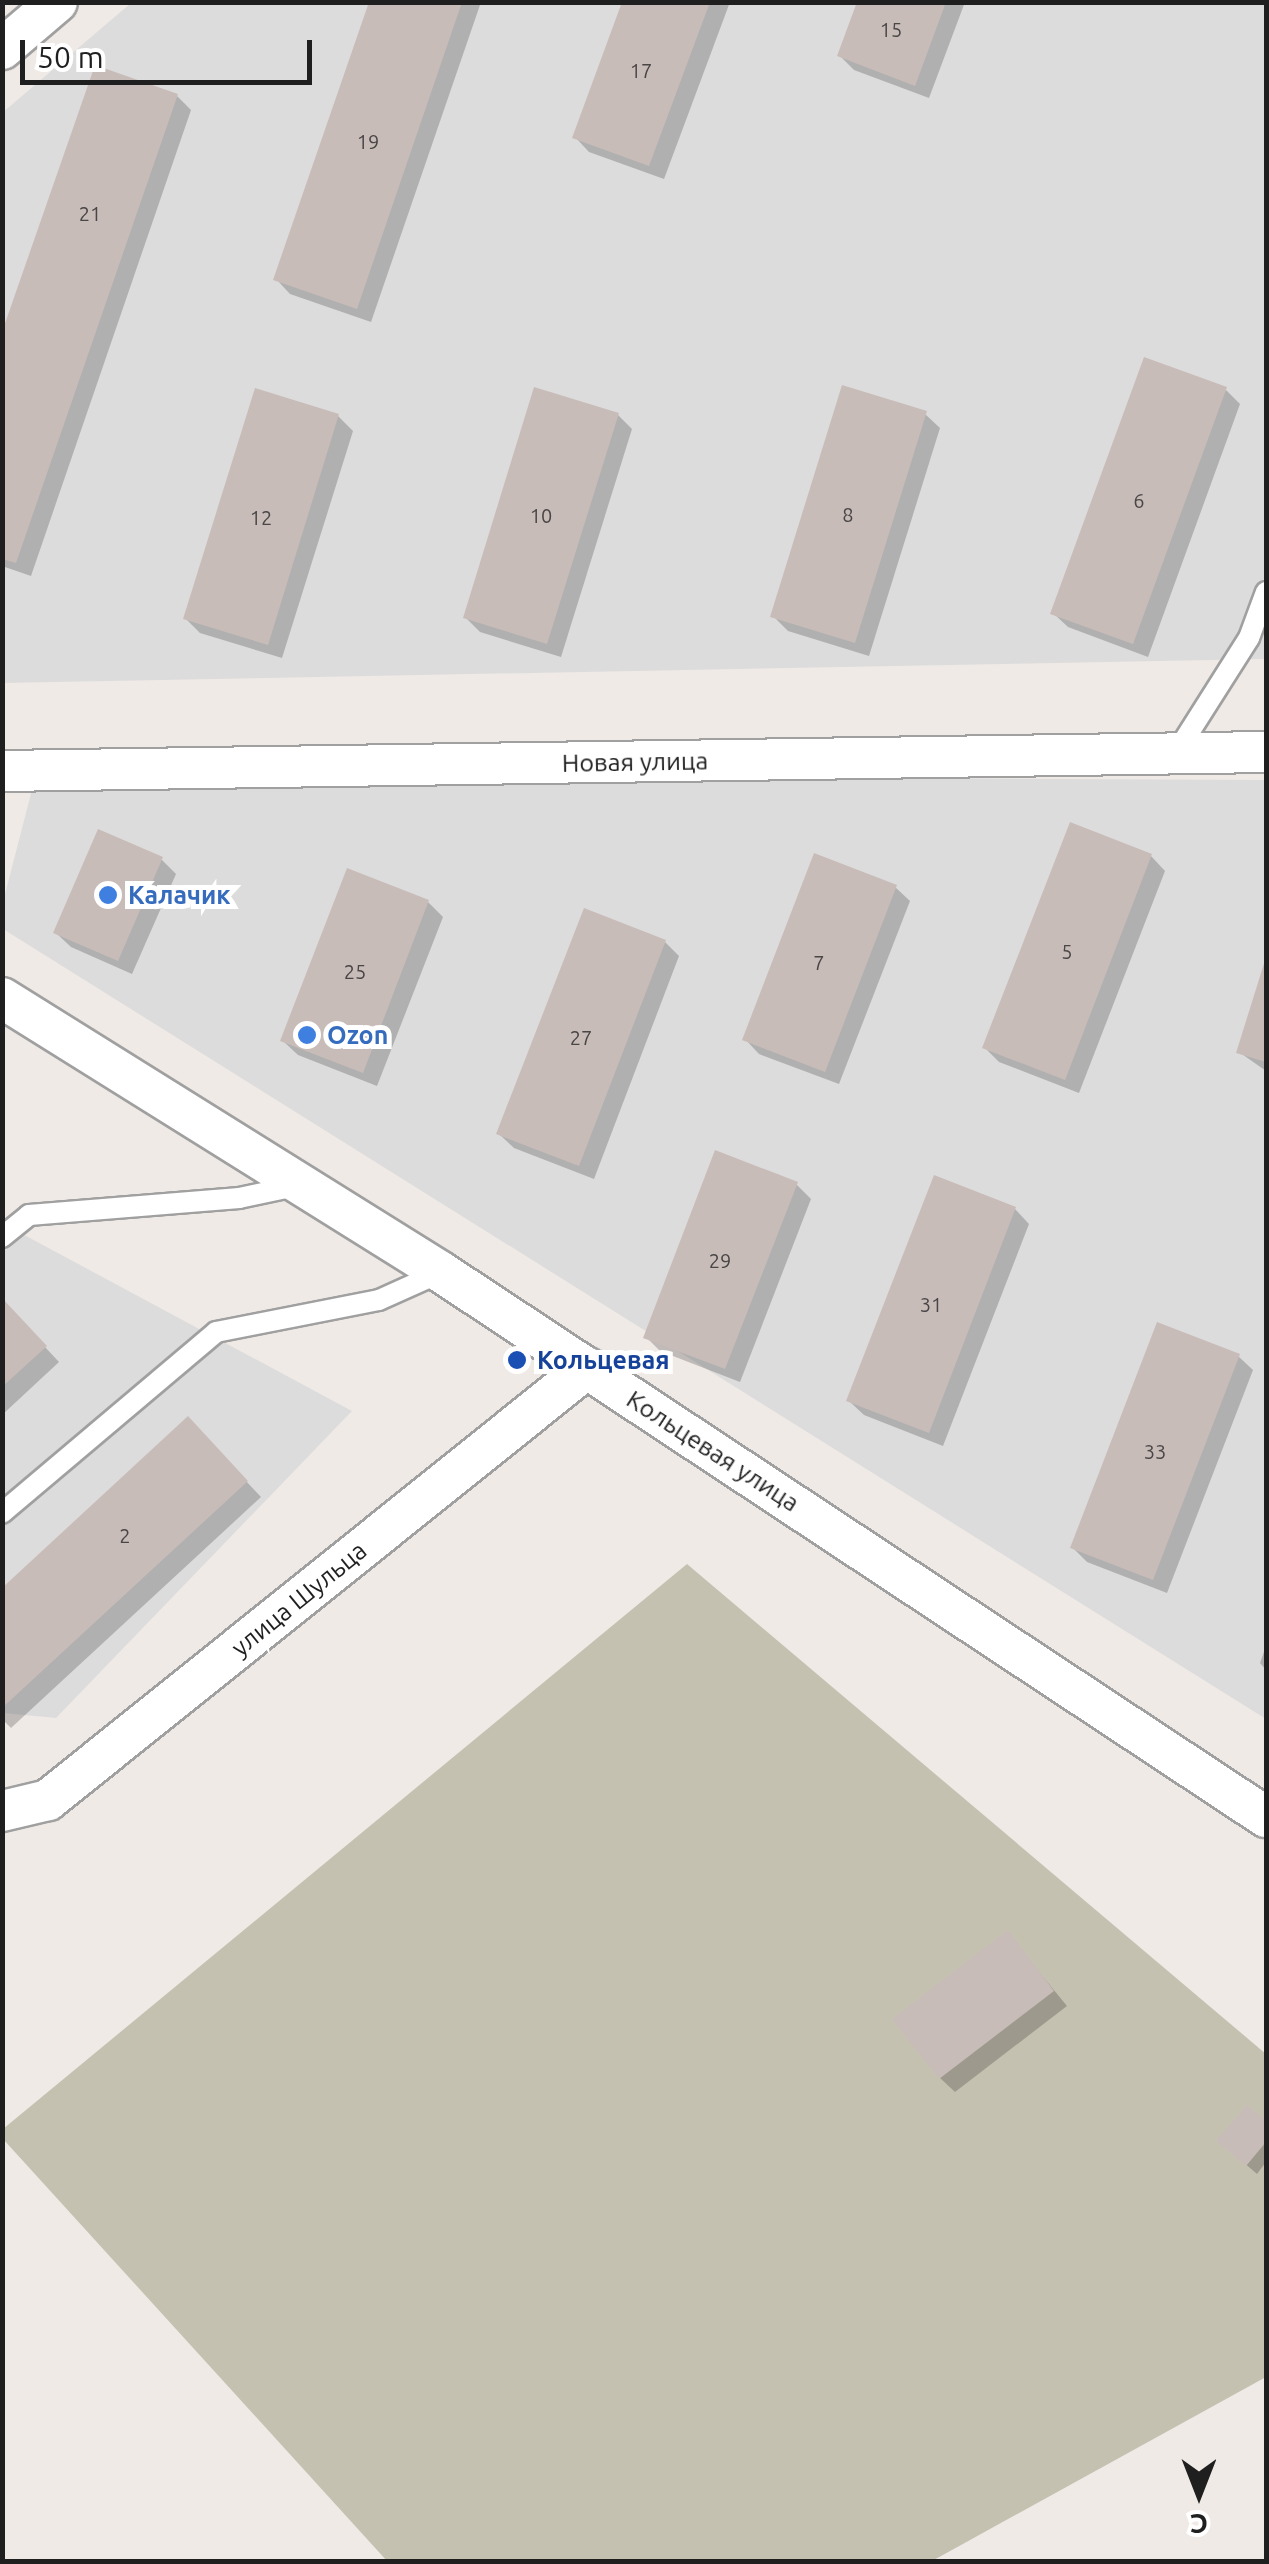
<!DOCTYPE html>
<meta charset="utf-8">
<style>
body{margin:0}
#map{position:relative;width:1269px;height:2564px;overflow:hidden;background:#f0eae6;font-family:Ubuntu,sans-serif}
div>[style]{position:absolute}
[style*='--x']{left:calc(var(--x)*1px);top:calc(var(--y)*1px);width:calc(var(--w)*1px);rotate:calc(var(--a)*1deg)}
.residential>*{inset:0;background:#dddcdd}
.construction>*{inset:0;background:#c5c1b1}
.shadow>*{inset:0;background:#0003}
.building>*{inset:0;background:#c8bcb9}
.roads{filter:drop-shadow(2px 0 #a0a0a0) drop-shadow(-2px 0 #a0a0a0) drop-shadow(0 2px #a0a0a0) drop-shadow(0 -2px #a0a0a0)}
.lane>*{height:20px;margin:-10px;padding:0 10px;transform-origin:10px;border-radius:10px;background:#fff}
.street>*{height:40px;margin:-20px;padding:0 20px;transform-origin:20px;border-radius:20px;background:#fff}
.dots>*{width:28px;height:28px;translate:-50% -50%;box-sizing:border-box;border:5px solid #fff;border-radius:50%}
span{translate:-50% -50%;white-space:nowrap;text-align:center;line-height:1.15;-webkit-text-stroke:10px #fff;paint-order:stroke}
.number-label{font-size:20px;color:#494646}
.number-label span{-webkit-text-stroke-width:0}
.street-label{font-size:25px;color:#1f1f1f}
.shop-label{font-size:25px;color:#366cbe;font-weight:700}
.left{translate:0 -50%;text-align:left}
.transit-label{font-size:25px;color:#164399;font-weight:700}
.frame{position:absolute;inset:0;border:5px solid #1f1f1f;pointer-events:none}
.north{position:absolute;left:1149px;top:2444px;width:100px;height:100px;-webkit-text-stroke:8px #fff;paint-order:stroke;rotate:180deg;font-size:28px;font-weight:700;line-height:40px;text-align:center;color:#1f1f1f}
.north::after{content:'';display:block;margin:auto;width:35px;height:45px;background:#1f1f1f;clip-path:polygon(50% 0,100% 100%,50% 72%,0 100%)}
.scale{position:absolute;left:20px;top:40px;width:292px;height:45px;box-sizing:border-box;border:5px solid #1f1f1f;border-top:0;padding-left:12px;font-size:30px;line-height:35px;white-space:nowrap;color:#1f1f1f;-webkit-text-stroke:8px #fff;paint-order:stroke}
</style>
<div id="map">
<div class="residential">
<div style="clip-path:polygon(131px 3px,1266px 3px,1266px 659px,3px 683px,2px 113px)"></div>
<div style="clip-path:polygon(36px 774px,1266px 780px,1266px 1719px,3px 929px,3px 902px)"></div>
<div style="clip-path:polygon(2px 1223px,352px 1411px,56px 1718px,3px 1713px)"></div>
</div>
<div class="construction">
<div style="clip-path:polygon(687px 1564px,1266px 2054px,1266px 2377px,932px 2561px,387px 2561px,3px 2139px,3px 2129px)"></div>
</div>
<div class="shadow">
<div style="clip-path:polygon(371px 2px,481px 2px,371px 322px,290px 294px,276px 279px)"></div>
<div style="clip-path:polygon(625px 2px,730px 2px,664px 179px,589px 152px,575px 137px)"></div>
<div style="clip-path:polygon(860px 2px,965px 2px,929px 98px,854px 70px,840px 56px)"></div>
<div style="clip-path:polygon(177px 96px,191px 110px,31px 576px,2px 566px,2px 340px)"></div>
<div style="clip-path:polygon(1226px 390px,1240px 404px,1148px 657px,1068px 627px,1053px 613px)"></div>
<div style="clip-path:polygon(925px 414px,940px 428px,869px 656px,788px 631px,773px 616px)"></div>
<div style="clip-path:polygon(618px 415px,632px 429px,561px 657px,480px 632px,465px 617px)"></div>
<div style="clip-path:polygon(338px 416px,353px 431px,282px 658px,200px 633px,186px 619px)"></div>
<div style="clip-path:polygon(1151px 856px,1165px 871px,1079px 1093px,999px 1062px,985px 1048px)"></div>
<div style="clip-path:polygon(161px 859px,176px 874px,132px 974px,71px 947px,56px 933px)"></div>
<div style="clip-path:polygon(895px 887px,910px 901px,839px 1084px,759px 1054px,745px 1039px)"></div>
<div style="clip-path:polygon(428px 902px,443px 917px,377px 1086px,298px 1055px,283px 1041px)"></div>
<div style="clip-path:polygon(665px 942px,679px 956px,594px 1179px,514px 1148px,499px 1134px)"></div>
<div style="clip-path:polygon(1266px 963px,1266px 1071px,1239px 1052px)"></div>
<div style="clip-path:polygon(796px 1184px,811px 1199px,740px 1382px,660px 1351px,646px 1337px)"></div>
<div style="clip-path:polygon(1015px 1209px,1029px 1224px,943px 1446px,864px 1415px,849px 1401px)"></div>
<div style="clip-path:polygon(2px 1301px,59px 1362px,2px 1415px)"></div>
<div style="clip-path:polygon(1238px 1356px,1253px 1370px,1167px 1593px,1087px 1562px,1073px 1548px)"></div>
<div style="clip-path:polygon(202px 1434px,261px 1497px,11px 1728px,2px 1719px,2px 1591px)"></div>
<div style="clip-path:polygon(1266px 1646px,1266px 1670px,1260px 1663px)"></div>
<div style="clip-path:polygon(1008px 1934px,1067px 2006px,955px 2092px,940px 2078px)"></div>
<div style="clip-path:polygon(1247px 2108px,1266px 2124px,1266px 2162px,1257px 2174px,1229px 2150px)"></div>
</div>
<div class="building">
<div style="clip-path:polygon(369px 2px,462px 2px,357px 309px,273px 280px)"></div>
<div style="clip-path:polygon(622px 2px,710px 2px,649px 166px,572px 138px)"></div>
<div style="clip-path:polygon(857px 2px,946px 2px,915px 86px,837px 56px)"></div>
<div style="clip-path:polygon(95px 65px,178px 94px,16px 563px,2px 559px,2px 332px)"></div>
<div style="clip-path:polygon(1144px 357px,1227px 387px,1133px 644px,1050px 614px)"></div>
<div style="clip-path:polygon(842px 385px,927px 411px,855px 643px,770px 617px)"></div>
<div style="clip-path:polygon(534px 387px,619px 413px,547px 644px,463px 618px)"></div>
<div style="clip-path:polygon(255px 388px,339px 414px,268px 645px,183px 619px)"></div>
<div style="clip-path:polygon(1070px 822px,1152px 854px,1065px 1080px,982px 1048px)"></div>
<div style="clip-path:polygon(98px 829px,163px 857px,118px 961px,53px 933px)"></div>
<div style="clip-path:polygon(814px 853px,897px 885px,825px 1072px,742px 1040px)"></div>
<div style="clip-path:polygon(347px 868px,429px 900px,363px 1073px,280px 1041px)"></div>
<div style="clip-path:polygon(584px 908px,666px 940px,579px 1166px,496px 1134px)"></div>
<div style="clip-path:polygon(1266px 957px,1266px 1062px,1236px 1053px)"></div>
<div style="clip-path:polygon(715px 1150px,798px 1182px,725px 1369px,643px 1338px)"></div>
<div style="clip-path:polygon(934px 1175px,1016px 1207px,929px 1433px,846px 1401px)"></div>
<div style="clip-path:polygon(2px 1298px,47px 1346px,2px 1387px)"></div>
<div style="clip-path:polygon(1157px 1322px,1240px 1354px,1153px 1580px,1070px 1548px)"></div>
<div style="clip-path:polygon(188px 1416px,248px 1481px,2px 1708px,2px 1588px)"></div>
<div style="clip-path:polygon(1008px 1930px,1054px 1991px,939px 2079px,892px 2019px)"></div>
<div style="clip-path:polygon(1247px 2105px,1266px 2121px,1266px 2142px,1246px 2166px,1216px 2141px)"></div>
</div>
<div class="roads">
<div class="lane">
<div style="--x:1176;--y:753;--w:136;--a:-57.6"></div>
<div style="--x:1249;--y:638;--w:49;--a:-69.7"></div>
<div style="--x:2;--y:1237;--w:35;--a:-39"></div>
<div style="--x:29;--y:1215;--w:211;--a:-4.6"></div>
<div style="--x:239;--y:1198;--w:58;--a:-11.9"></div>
<div style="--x:2;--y:1513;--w:280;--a:-40.2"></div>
<div style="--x:216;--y:1332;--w:166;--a:-11.1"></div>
<div style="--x:379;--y:1300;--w:68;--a:-24.3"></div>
</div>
<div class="street">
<div style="--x:2;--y:49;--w:72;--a:-40.5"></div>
<div style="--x:2;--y:771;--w:1264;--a:-0.86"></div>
<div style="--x:2;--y:998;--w:517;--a:31.97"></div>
<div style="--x:441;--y:1272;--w:989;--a:33.45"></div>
<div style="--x:2;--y:1811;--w:47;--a:-13.4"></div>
<div style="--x:48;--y:1800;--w:691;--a:-38.71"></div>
</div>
</div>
<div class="dots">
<div style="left:108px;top:895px;background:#3f7fe0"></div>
<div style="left:307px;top:1035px;background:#3f7fe0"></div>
<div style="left:517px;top:1360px;background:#1a4fb4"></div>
</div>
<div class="number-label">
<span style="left:891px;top:29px">15</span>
<span style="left:641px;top:70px">17</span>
<span style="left:368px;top:141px">19</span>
<span style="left:90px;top:213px">21</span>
<span style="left:1139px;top:500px">6</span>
<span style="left:848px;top:514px">8</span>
<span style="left:541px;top:515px">10</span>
<span style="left:261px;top:517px">12</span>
<span style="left:1067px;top:951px">5</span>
<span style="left:819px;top:962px">7</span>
<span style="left:355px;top:971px">25</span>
<span style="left:581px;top:1037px">27</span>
<span style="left:720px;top:1260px">29</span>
<span style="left:931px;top:1304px">31</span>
<span style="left:1155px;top:1451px">33</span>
<span style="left:125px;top:1535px">2</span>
</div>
<div class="street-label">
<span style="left:635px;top:762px;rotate:-1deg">Новая улица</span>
<span style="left:713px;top:1451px;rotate:33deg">Кольцевая улица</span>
<span style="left:299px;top:1599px;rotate:-39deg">улица Шульца</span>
</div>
<div class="shop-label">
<span class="left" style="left:128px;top:895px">Калачик</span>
<span class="left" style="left:327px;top:1035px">Ozon</span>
</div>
<div class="transit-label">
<span class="left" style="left:537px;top:1360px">Кольцевая</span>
</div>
<div class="frame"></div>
<div class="north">С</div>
<div class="scale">50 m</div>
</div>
